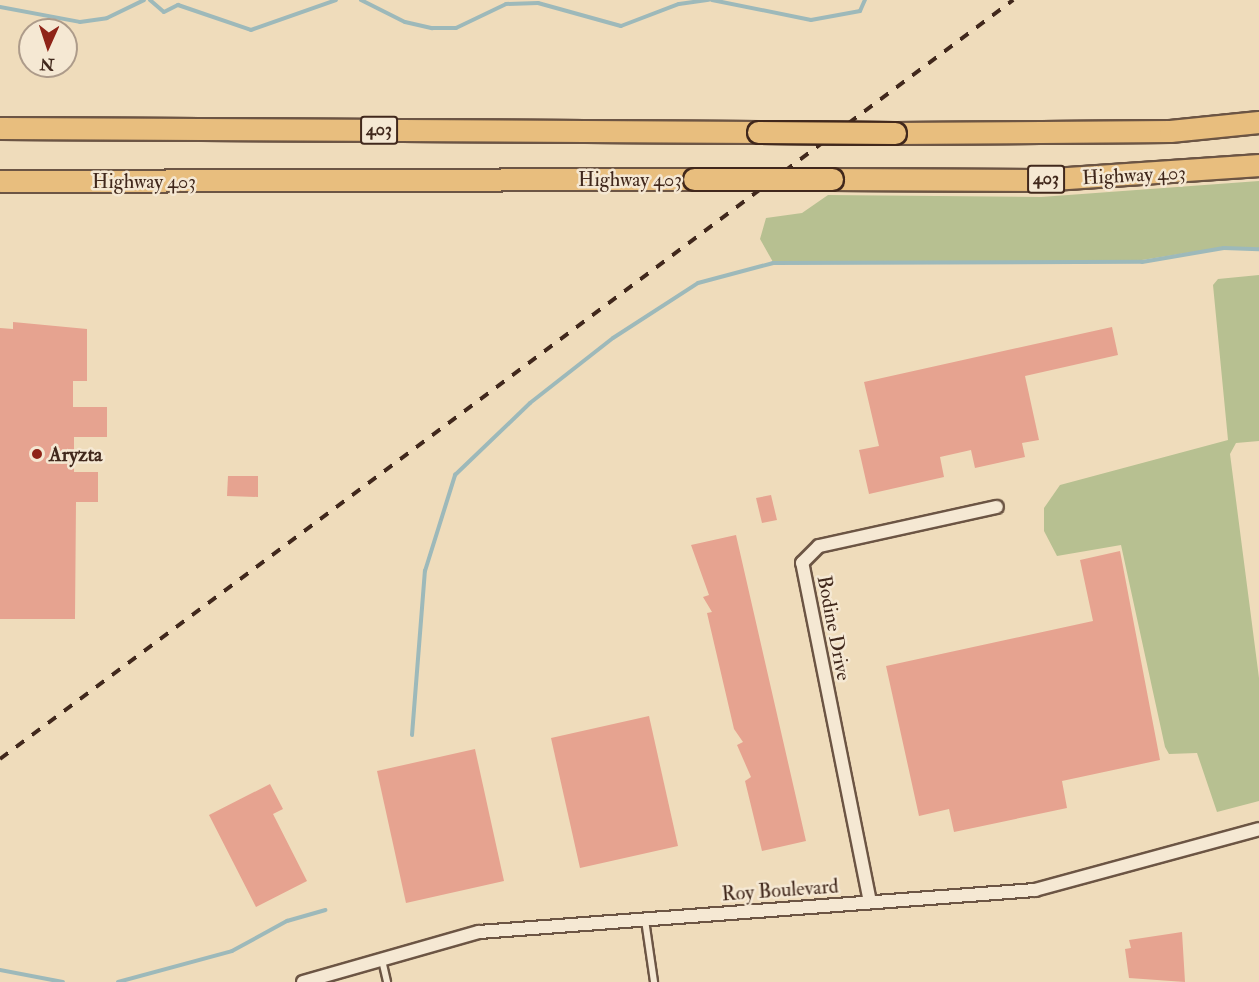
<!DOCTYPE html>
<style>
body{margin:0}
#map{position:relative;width:1259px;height:982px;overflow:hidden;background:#efdcbb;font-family:"IM FELL Double Pica",serif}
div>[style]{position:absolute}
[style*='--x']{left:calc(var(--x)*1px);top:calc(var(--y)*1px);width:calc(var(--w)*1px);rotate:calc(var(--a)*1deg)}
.green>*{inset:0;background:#b7c091}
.stream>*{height:4px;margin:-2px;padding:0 2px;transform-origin:2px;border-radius:2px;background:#9db9ba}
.building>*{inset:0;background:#e6a390}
.roads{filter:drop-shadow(2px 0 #6c5544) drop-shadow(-2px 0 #6c5544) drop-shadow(0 2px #6c5544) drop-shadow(0 -2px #6c5544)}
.service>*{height:6px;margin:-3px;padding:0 3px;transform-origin:3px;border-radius:3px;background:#f5e8d3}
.minor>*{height:12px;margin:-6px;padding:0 6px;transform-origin:6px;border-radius:6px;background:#f5e8d3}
.motorway>*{height:21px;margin:-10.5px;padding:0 10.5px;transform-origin:10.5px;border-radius:10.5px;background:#e8be7e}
.rail>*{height:4px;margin-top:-2px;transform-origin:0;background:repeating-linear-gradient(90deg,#41281c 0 10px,transparent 0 20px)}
.bridges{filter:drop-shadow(2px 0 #41281c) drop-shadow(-2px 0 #41281c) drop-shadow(0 2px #41281c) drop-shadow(0 -2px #41281c)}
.motorway-bridge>*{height:21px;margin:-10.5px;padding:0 10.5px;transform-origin:10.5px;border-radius:10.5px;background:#e8be7e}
.dots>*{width:16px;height:16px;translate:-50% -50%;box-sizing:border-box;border:3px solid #f5e8d3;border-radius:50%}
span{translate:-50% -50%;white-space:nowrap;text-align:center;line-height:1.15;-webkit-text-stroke:5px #f5e8d3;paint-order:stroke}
.shield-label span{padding:2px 4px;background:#f5e8d3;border:2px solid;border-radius:4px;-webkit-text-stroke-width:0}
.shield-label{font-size:18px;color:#41281c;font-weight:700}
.street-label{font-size:20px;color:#41281c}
.poi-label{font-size:20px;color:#41281c;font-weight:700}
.left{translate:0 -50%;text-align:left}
.north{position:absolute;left:18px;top:18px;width:60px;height:60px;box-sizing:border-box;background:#f5e8d3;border:2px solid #ad9b8a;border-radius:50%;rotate:183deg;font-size:16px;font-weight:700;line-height:24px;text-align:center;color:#41281c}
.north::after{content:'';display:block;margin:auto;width:21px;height:27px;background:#8f2418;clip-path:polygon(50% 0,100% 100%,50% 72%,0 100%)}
</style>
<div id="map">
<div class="green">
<div style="clip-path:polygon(1259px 181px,1259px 248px,1224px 247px,1142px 260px,829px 264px,773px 262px,760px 239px,766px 218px,802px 213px,828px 195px,1041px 197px)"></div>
<div style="clip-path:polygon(1259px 275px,1259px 441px,1236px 443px,1230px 454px,1259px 678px,1259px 801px,1217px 812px,1197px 753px,1169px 754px,1165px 747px,1121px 545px,1057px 556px,1044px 531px,1044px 508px,1060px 485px,1228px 440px,1213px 285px,1218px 279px)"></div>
</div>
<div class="stream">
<div style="--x:150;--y:0;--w:18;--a:41"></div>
<div style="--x:164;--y:12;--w:16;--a:-27"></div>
<div style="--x:178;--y:5;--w:77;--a:18.9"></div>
<div style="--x:251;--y:30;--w:90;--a:-19.4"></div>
<div style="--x:361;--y:0;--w:49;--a:26.6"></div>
<div style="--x:405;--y:22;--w:28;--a:13"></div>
<div style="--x:432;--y:28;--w:24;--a:0"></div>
<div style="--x:456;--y:28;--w:55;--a:-25.6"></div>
<div style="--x:506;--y:4;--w:32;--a:-2"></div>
<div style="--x:538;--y:3;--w:86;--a:15.5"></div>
<div style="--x:621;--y:26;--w:62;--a:-20.8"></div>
<div style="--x:679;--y:4;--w:30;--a:-8"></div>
<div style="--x:712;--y:0;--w:101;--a:11.4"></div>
<div style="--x:811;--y:20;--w:50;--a:-10.4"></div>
<div style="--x:860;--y:11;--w:12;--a:-66"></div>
<div style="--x:0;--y:7;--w:81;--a:10.6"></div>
<div style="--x:80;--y:22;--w:27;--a:-8"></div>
<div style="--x:107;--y:18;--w:41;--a:-25.9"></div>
<div style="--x:412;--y:735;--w:165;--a:-85.5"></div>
<div style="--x:425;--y:571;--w:101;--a:-72.6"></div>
<div style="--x:455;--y:475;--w:104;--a:-43.8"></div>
<div style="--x:530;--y:403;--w:105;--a:-38.1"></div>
<div style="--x:613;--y:338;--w:101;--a:-32.9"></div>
<div style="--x:698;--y:283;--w:78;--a:-14.9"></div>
<div style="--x:773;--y:263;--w:369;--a:-0.2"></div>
<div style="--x:1142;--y:262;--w:83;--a:-9.7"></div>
<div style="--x:1224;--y:248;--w:35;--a:2"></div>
<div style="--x:0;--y:970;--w:64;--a:10.8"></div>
<div style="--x:118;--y:982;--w:118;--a:-15.2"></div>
<div style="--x:232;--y:951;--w:63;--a:-28.6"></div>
<div style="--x:287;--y:921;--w:40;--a:-16"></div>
</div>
<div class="building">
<div style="clip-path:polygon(13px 322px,87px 329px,87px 381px,73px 381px,73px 407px,107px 407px,107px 437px,74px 437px,74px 472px,98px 472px,98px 502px,76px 502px,75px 619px,0 619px,0 328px,13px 329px)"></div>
<div style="clip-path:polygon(1112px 327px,1118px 355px,1025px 376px,1039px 440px,1022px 443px,1025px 457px,975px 468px,971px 450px,940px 457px,944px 477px,869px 494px,859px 450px,879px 446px,864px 382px)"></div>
<div style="clip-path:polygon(228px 476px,258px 476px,258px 497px,227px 496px)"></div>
<div style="clip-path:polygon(771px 495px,777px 520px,762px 523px,756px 498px)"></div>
<div style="clip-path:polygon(736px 535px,806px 841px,762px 851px,745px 781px,751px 777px,737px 745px,743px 742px,734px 729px,707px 613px,712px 612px,703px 597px,709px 595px,691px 545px)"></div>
<div style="clip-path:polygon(1120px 551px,1160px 760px,1062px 781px,1067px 808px,954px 832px,949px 809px,919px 816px,886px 666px,1093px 621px,1080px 560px)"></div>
<div style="clip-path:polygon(649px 716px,678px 846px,580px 868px,551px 738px)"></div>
<div style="clip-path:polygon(475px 749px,504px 881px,406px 903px,377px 771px)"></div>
<div style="clip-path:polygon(270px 784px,283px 809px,273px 814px,307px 881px,256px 907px,209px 815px)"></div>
<div style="clip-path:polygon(1182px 932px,1185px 982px,1129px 978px,1125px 949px,1131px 948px,1129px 940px)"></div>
</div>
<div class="roads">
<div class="service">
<div style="--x:645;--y:920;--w:63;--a:81.7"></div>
<div style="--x:382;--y:960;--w:23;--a:77"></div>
</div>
<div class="minor">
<div style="--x:870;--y:902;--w:346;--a:-101.3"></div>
<div style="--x:802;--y:563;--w:24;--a:-45"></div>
<div style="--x:819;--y:546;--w:182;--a:-12.4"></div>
<div style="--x:303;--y:982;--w:183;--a:-15.9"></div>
<div style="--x:479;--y:932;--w:558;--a:-4.32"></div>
<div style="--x:1035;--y:890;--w:232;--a:-15.2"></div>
</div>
<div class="motorway">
<div style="--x:0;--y:128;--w:758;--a:0.3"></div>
<div style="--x:895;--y:133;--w:275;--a:-0.4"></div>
<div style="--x:1170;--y:131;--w:89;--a:-5.8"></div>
<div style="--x:832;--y:179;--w:206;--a:0.3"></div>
<div style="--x:1038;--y:180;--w:222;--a:-3.9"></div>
<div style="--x:0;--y:181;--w:694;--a:-0.17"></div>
</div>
</div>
<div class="rail">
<div style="--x:0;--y:759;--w:1266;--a:-36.84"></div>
</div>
<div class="bridges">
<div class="motorway-bridge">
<div style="--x:758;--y:132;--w:137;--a:0.4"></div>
<div style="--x:694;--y:179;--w:138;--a:0"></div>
</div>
</div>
<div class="dots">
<div style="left:37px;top:454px;background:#8f2418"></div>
</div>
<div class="shield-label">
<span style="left:379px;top:130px">403</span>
<span style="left:1046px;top:179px">403</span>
</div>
<div class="street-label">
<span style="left:1134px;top:175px;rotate:-3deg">Highway 403</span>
<span style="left:630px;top:179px">Highway 403</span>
<span style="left:144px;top:181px">Highway 403</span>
<span style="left:834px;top:628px;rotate:79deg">Bodine Drive</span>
<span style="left:780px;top:890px;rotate:-4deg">Roy Boulevard</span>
</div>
<div class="poi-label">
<span class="left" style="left:49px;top:454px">Aryzta</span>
</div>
<div class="north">N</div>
</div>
